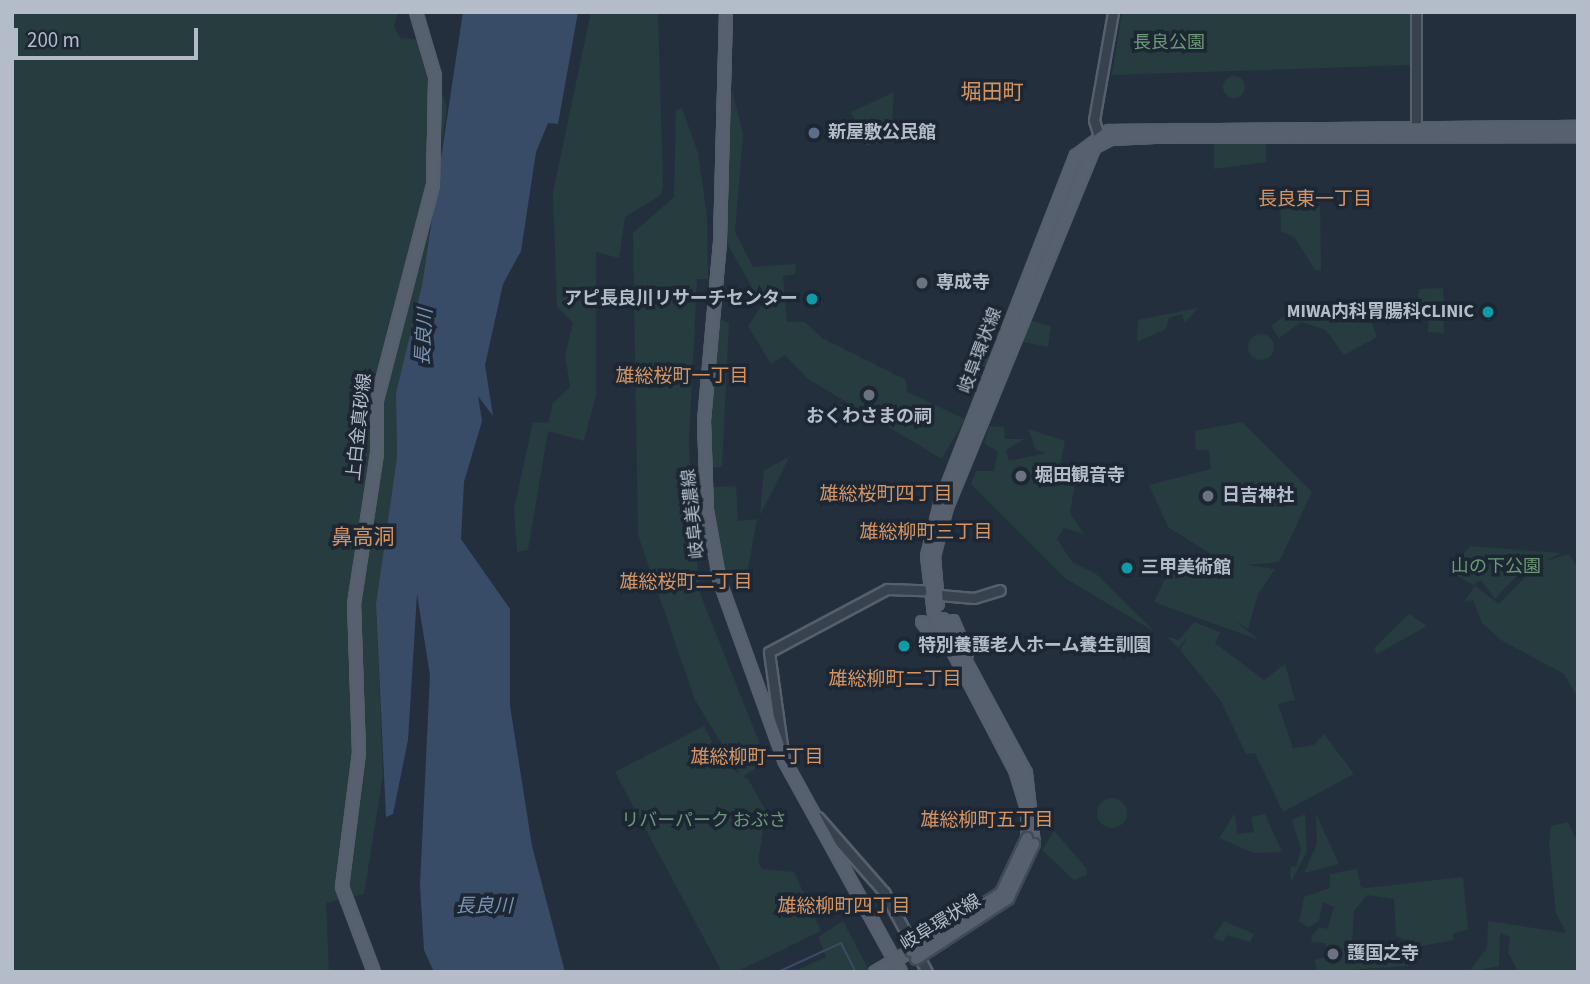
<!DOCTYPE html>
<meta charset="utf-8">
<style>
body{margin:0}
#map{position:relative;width:1590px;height:984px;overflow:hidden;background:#242f3e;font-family:"Source Sans 3","Noto Sans JP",sans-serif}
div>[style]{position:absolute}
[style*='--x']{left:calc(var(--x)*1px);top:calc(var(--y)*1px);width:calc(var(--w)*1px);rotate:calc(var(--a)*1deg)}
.green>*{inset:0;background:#263c3f}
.round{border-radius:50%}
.water>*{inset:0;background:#394c67}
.stream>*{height:2px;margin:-1px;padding:0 1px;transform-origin:1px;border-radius:1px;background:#394c67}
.roads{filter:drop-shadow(2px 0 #565f6c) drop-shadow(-2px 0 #565f6c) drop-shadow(0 2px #565f6c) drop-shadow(0 -2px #565f6c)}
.minor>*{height:9px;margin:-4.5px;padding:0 4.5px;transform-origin:4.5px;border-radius:4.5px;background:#38414e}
.major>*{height:10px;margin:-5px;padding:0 5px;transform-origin:5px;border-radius:5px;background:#56606e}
.bridges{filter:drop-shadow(2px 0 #414a57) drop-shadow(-2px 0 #414a57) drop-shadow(0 2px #414a57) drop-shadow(0 -2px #414a57)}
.major-bridge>*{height:10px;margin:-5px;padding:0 5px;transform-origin:5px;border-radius:5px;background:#56606e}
.dots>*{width:19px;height:19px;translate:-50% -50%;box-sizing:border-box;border:4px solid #1d2633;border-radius:50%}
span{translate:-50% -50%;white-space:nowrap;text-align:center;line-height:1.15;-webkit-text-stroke:7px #1d2633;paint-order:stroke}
.park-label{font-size:18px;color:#6b9a76}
.poi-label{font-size:18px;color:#b4bcc9;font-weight:700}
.left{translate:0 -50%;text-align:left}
.right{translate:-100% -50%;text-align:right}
.street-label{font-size:18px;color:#b4bcc9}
.neighbourhood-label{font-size:19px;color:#d59563}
.water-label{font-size:19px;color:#7c92b1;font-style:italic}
.quarter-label{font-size:21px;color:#d59563}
.frame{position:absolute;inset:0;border:14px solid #b4bcc9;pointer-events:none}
.scale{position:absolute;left:14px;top:28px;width:184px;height:32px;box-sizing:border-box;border:4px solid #b4bcc9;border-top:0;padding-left:9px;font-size:21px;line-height:24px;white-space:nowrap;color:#b4bcc9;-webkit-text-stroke:5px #1d2633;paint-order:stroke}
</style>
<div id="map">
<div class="green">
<div style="clip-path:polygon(12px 12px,398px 12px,394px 27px,400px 38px,420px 40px,447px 106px,422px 285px,396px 393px,397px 457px,376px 604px,383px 775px,364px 894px,326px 903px,329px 972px,12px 972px)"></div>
<div style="clip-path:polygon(591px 12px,658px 12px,663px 186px,661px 195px,625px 217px,619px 258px,596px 252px,596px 394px,584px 441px,548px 431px,528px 550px,517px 552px,514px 509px,533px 422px,548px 423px,553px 403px,570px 387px,565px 355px,573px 323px,557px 307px,553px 192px)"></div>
<div style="clip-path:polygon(1122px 12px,1411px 12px,1411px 65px,1112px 75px)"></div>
<div class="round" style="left:1223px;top:76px;width:22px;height:22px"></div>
<div style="clip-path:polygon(732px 90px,743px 134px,735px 232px,753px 267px,796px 264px,795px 274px,783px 276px,787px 322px,805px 322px,822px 338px,906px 380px,907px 392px,965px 419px,942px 459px,808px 379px,785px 355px,771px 364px,748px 326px,762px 305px,724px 238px)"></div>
<div style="clip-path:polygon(894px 92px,891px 138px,866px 146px,851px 112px)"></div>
<div style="clip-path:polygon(682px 108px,698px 153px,707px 216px,708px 279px,697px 279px,689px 441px,692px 521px,701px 596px,767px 762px,742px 777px,695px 700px,638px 535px,633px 233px,674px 197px,676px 110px)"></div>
<div style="clip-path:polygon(1266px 143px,1266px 162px,1214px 169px,1214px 144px)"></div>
<div style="clip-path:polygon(1320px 193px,1321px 270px,1315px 270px,1295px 238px,1281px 231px,1280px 195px)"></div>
<div style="clip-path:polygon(1443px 288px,1444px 333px,1428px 332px,1429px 315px,1416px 315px,1419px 289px)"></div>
<div style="clip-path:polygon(1302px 302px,1335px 313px,1334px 322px,1371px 321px,1377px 337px,1344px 355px,1326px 330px,1301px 322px,1279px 338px,1271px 326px)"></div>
<div style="clip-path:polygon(1198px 308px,1185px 323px,1182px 314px,1169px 318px,1166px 329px,1137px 342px,1138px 320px)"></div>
<div style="clip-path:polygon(716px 318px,729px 323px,722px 467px,710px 468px)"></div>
<div style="clip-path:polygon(1028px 320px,1051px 326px,1048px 347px,1019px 341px)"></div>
<div class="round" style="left:1248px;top:334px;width:26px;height:26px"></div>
<div style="clip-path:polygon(989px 339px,995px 344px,985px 373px,970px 367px)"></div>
<div style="clip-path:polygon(1242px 422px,1312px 492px,1279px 562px,1247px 565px,1275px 569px,1258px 594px,1248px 629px,1234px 620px,1259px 640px,1154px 602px,1168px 572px,1203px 574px,1211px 554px,1168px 527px,1149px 485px,1211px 469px,1209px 450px,1196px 450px,1195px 431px)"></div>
<div style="clip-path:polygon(989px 426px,1004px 427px,1005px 439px,1024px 439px,1006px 450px,1009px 461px,1046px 453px,1036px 450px,1028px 429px,1065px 441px,1060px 466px,1077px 470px,1070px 513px,1084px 534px,1064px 528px,1057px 539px,1073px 563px,1095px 573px,1155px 632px,1065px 578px,971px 484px,976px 471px,994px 471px,998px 452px,984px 443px)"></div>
<div style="clip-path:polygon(789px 457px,776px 484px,760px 515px,764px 470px)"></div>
<div style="clip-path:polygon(736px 486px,738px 521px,757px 519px,748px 569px,726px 580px,711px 487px)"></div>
<div style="clip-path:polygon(1470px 546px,1561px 553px,1546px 561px,1569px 554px,1578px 569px,1578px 698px,1564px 674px,1501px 640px,1482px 623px,1473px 600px,1464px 602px,1475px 586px,1499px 604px,1537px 565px,1524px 568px,1495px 599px,1481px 580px,1473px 585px,1449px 571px)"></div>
<div style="clip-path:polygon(1409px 614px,1427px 626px,1377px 654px,1374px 648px)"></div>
<div style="clip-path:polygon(1194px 622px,1220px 632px,1215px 643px,1264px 680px,1285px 664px,1295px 700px,1278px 704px,1293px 748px,1314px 745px,1324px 734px,1354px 774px,1283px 812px,1255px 753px,1246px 754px,1221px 701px,1180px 650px,1187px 638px,1178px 648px,1167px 637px,1179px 640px)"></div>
<div style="clip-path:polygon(704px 726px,723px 763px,748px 779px,766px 811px,758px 862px,762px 869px,794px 872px,821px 931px,736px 972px,722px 972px,615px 772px)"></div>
<div class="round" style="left:1097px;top:798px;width:30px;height:30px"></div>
<div style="clip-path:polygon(1235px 813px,1237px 834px,1254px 832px,1251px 817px,1265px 814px,1282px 852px,1254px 853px,1219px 838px)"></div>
<div style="clip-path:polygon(1305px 814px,1307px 851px,1291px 882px,1290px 866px,1296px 867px,1301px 849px,1292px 820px)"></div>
<div style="clip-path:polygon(1316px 814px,1339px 864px,1304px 873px,1317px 844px)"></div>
<div style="clip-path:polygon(1568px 822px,1578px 843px,1578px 972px,1518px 972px,1508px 952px,1510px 937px,1500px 933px,1499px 966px,1469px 972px,1487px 948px,1488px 921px,1566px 933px,1556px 913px,1549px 844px,1551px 826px)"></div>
<div style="clip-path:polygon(1054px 831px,1087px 869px,1087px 875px,1074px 880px,1042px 850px)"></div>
<div style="clip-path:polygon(1357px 869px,1361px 887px,1367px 888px,1463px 877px,1468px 929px,1453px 934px,1454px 940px,1420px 946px,1396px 936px,1394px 899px,1367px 895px,1354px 911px,1352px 945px,1362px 944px,1371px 957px,1392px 948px,1412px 952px,1408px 966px,1317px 972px,1315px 960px,1325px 957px,1326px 943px,1311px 942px,1312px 936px,1319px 927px,1327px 929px,1334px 907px,1323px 902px,1319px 921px,1309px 927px,1299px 922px,1304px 897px,1330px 888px,1330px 874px)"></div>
<div style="clip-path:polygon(843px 921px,870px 972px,793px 972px,826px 957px,818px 937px)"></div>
<div style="clip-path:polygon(1224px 921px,1254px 934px,1250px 942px,1227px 935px,1223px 942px,1213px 938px)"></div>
</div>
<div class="water">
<div style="clip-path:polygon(463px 12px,578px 12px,558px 124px,548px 123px,536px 152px,521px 251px,503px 284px,485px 365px,493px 416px,478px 396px,482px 421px,464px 482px,461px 539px,510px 609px,510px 706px,532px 846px,565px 972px,434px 972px,424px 950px,420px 885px,430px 675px,417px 594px,408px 740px,393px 814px,386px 817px,376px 604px,397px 457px,396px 393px,422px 285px)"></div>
</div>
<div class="stream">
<div style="--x:778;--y:972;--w:69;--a:-24.7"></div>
<div style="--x:841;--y:943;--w:33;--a:63"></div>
</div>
<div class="roads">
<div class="minor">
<div style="--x:1416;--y:12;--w:121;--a:90"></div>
<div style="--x:1101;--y:143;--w:24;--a:-107"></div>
<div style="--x:1094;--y:120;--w:110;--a:-80"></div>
<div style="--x:940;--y:595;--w:34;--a:5"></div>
<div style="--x:974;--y:598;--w:27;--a:-17"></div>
<div style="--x:784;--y:760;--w:109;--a:-97.9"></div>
<div style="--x:769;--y:652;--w:134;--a:-28.1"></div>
<div style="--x:887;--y:589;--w:36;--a:2"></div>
<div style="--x:818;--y:817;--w:100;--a:48.7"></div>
<div style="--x:884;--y:892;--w:91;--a:61.7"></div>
</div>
<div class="major">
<div style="--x:726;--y:12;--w:230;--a:91.5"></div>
<div style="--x:720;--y:242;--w:179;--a:95.1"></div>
<div style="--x:704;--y:420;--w:90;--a:88.1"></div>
<div style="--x:707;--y:510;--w:73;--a:79.8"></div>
<div style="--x:720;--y:582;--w:189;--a:70.2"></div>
<div style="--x:784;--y:760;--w:242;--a:61.1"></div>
<div style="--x:938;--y:604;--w:48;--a:-94.8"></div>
<div style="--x:934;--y:556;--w:51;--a:-75.1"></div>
<div style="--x:947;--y:507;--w:389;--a:-67.7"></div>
<div style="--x:1095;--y:147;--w:18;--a:-27"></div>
<div style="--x:1111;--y:139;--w:44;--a:-2.6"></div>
<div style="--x:1155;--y:137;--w:423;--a:-0.1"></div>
<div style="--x:943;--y:619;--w:175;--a:61.7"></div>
<div style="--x:1026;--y:773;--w:71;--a:83.6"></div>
<div style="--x:953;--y:621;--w:36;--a:67"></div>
<div style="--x:922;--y:622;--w:28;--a:52"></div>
<div style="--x:1027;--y:838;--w:29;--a:-90"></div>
<div style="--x:1027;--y:809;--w:39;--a:-107"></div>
<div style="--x:1016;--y:772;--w:177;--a:-117.6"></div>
<div style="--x:934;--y:615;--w:59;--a:-96.8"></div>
<div style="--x:927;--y:556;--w:54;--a:-76"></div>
<div style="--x:940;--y:504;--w:374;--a:-68.7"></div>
<div style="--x:1076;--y:156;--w:41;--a:-37.1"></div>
<div style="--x:1109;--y:131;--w:469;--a:-0.5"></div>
<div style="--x:374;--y:972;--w:91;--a:-110.6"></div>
<div style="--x:342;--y:887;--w:135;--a:-82.8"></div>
<div style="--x:359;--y:753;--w:149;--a:-91.9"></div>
<div style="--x:354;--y:604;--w:153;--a:-81.3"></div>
<div style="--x:377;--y:453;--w:53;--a:-90"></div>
<div style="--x:377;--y:400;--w:222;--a:-75.4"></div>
<div style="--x:433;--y:185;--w:109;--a:-88.9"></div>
<div style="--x:435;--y:76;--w:67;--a:-106.5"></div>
<div style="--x:875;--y:972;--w:42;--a:-30.3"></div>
</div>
</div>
<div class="bridges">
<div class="major-bridge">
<div style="--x:911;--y:951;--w:107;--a:-32.8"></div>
<div style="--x:1001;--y:893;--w:61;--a:-64.7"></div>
<div style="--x:916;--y:959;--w:110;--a:-33.1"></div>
<div style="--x:1008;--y:899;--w:61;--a:-64.7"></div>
</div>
</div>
<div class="dots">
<div style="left:814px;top:133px;background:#5c6f8a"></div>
<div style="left:922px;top:283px;background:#6b7280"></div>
<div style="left:812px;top:299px;background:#0f9aa8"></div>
<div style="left:1488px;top:312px;background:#0f9aa8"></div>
<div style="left:869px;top:395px;background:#6b7280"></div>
<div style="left:1021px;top:476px;background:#6b7280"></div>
<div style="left:1208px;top:496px;background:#6b7280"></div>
<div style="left:1127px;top:568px;background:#0f9aa8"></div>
<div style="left:904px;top:646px;background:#0f9aa8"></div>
<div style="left:1333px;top:954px;background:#6b7280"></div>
</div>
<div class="park-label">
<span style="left:1169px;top:43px">長良公園</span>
<span style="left:1496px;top:567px">山の下公園</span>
<span style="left:704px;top:821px">リバーパーク おぶさ</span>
</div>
<div class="poi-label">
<span class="left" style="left:828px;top:133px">新屋敷公民館</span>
<span class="left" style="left:936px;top:283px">専成寺</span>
<span class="right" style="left:798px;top:299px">アピ長良川リサーチセンター</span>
<span class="right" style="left:1474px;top:312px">MIWA内科胃腸科CLINIC</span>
<span style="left:869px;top:417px">おくわさまの祠</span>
<span class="left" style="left:1035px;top:476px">堀田観音寺</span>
<span class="left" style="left:1222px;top:496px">日吉神社</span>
<span class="left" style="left:1141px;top:568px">三甲美術館</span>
<span class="left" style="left:918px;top:646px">特別養護老人ホーム養生訓園</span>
<span class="left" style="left:1347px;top:954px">護国之寺</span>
</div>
<div class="street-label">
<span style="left:981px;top:351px;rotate:-69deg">岐阜環状線</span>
<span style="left:360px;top:427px;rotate:-84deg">上白金真砂線</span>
<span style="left:694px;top:514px;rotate:-96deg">岐阜美濃線</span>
<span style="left:941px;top:923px;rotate:-31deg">岐阜環状線</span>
</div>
<div class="neighbourhood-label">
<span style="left:1315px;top:200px">長良東一丁目</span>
<span style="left:682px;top:377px">雄総桜町一丁目</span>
<span style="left:886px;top:495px">雄総桜町四丁目</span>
<span style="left:926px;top:533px">雄総柳町三丁目</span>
<span style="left:686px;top:583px">雄総桜町二丁目</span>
<span style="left:895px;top:680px">雄総柳町二丁目</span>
<span style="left:757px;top:758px">雄総柳町一丁目</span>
<span style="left:987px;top:821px">雄総柳町五丁目</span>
<span style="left:844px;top:907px">雄総柳町四丁目</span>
</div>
<div class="water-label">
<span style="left:425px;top:337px;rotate:-87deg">長良川</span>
<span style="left:484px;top:907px">長良川</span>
</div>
<div class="quarter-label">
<span style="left:992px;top:92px">堀田町</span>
<span style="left:363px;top:537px">鼻高洞</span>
</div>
<div class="frame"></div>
<div class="scale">200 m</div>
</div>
